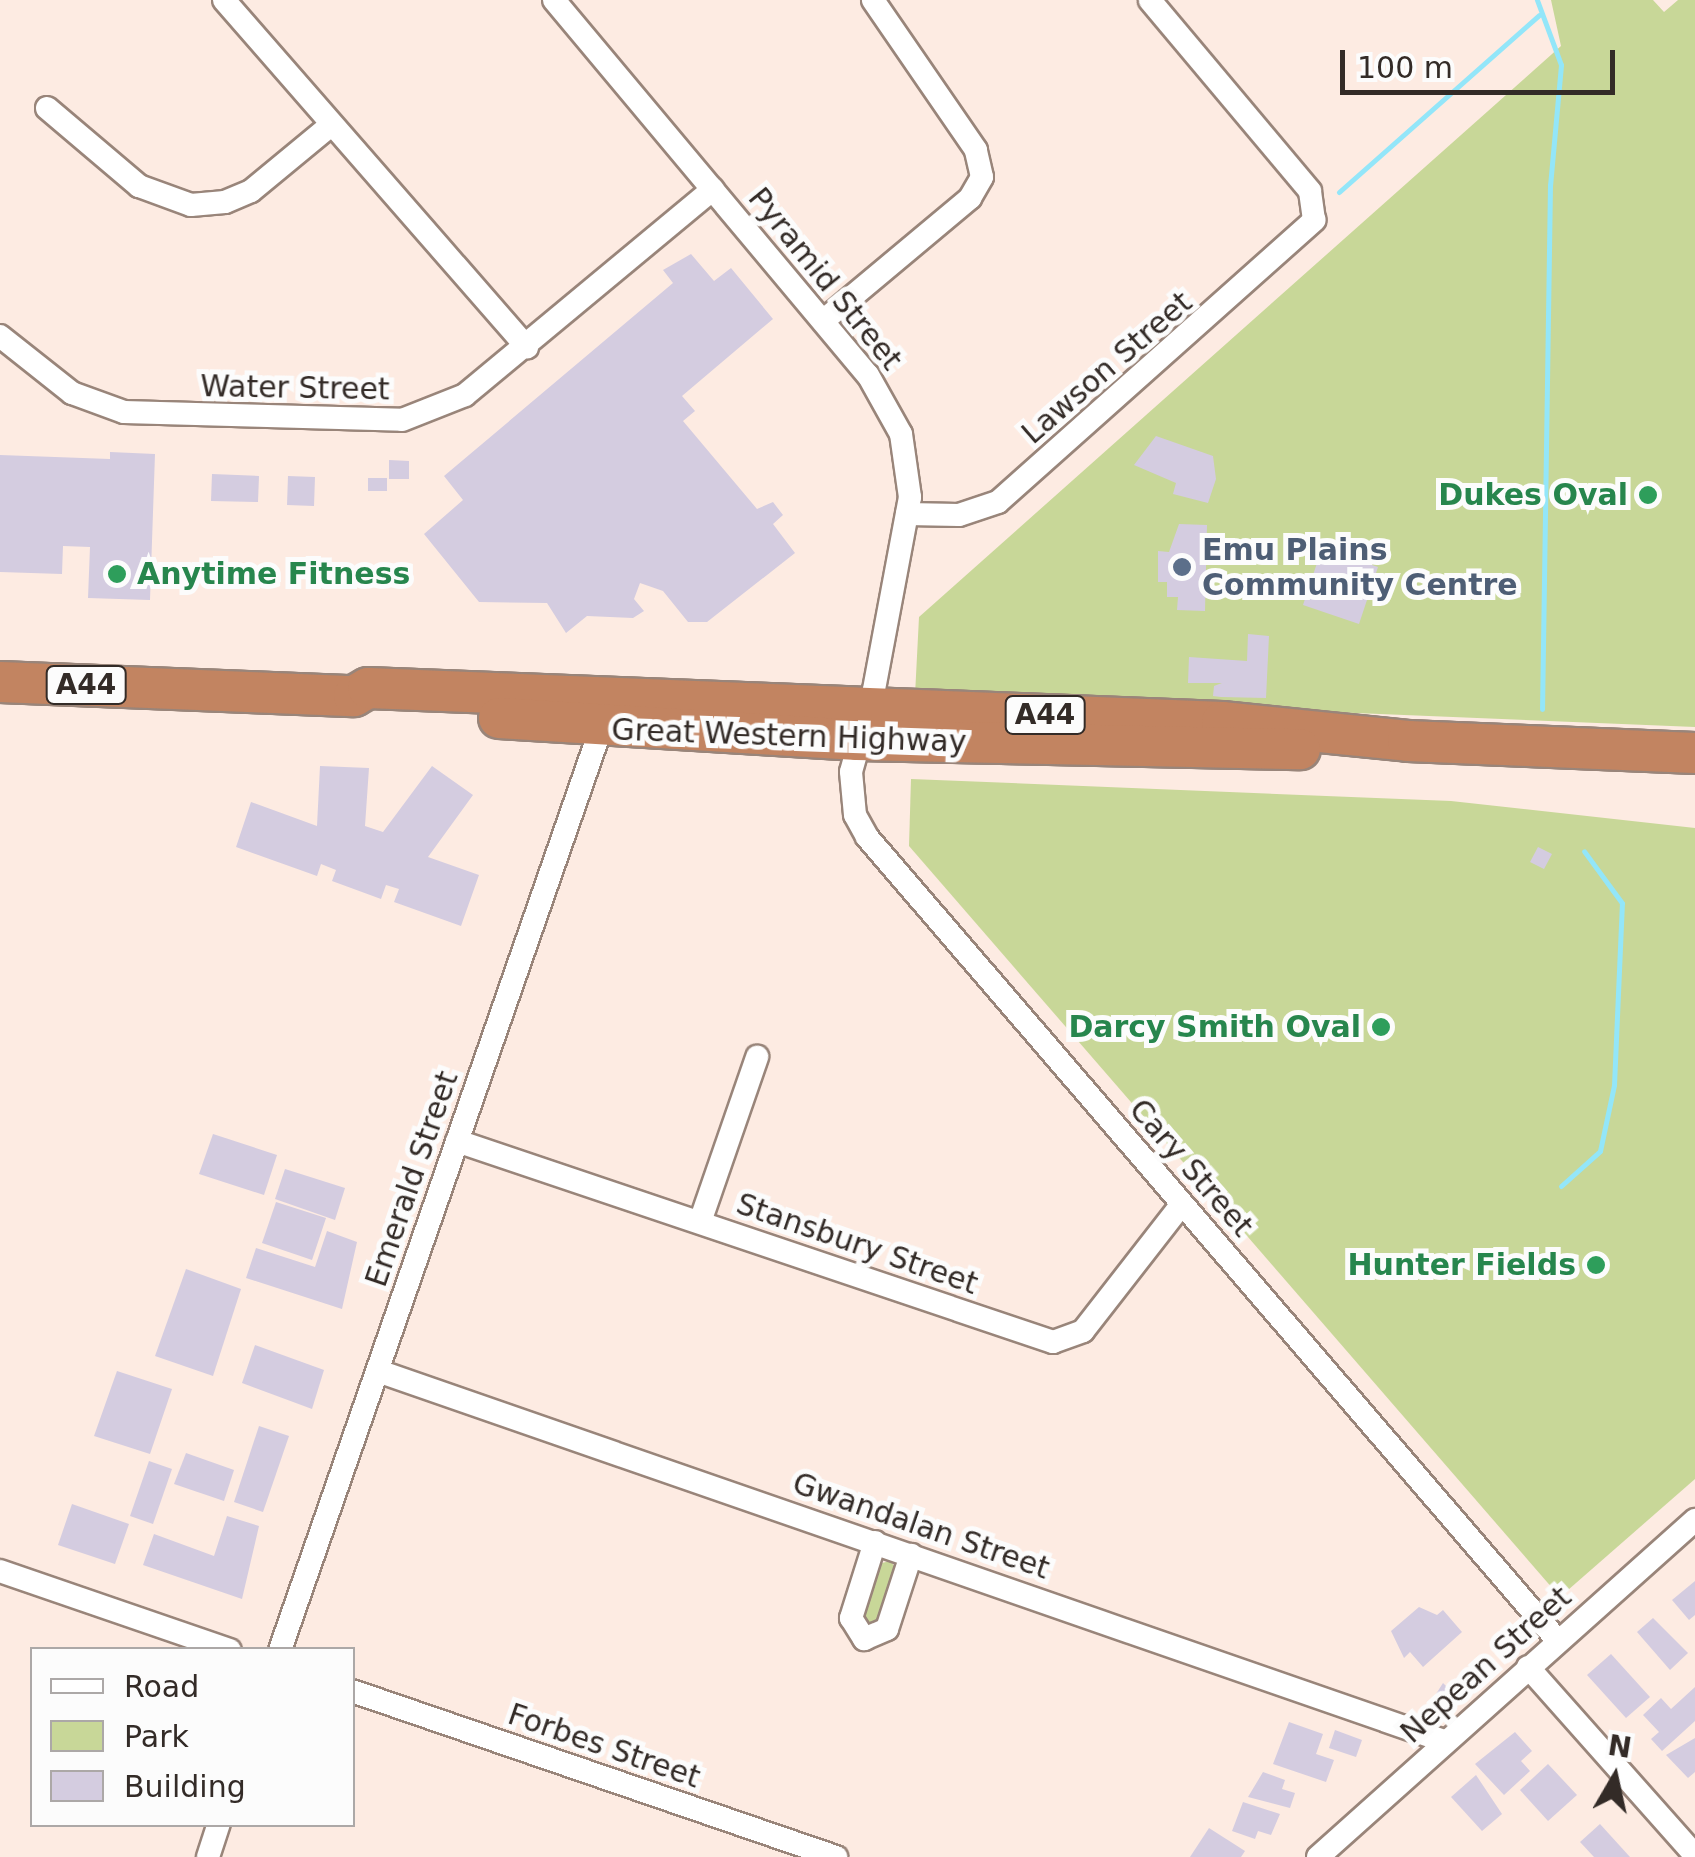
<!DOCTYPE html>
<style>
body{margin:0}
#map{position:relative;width:1695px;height:1857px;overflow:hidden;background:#fdebe2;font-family:"DejaVu Sans",sans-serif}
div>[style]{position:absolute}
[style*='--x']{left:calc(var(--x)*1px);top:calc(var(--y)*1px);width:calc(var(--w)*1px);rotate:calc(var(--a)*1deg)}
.green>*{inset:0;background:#c8d798}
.stream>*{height:5px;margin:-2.5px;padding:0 2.5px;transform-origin:2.5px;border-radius:2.5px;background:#93e6f9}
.building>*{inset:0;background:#d4cce0}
.roads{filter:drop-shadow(2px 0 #99857a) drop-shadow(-2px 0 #99857a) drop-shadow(0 2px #99857a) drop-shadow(0 -2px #99857a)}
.street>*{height:22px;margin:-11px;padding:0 11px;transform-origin:11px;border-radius:11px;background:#fff}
.highway>*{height:40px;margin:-20px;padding:0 20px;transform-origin:20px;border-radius:20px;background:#c28461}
.dots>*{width:28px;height:28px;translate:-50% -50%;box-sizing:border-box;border:5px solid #fcfcfc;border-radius:50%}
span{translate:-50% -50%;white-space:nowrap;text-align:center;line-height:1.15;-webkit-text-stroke:10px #fcfcfc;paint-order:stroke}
.shield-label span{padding:2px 8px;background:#fcfcfc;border:2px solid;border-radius:8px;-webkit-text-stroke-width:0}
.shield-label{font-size:28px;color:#332b27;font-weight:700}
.street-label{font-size:30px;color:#332b27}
.leisure-label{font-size:30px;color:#27864d;font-weight:700}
.right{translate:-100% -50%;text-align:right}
.left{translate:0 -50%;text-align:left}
.service-label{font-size:30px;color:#4e5e75;font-weight:700}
.legend{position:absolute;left:30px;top:1647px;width:325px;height:180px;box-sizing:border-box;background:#fcfcfc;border:2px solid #aca8a7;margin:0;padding:12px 18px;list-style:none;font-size:30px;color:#332b27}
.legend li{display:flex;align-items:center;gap:20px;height:50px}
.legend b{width:50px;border:2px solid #aca8a7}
.north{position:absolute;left:1565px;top:1727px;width:100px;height:100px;-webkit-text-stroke:8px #fcfcfc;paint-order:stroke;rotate:9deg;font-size:28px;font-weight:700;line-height:40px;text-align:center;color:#332b27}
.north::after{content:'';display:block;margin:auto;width:35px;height:45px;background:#332b27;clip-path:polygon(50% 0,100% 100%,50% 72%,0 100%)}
.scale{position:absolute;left:1340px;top:50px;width:275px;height:45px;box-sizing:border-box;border:5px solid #332b27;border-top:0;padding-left:12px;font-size:30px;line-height:35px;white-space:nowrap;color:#332b27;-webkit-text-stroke:8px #fcfcfc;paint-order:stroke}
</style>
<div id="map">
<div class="green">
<div style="clip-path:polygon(1551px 0,1653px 0,1664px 12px,1678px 0,1695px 0,1695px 727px,915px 695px,919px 617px,1561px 46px)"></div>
<div style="clip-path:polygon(911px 779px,1451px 801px,1695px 828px,1695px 1479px,1560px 1597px,909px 846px)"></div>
<div style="clip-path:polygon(890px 1561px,896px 1568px,877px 1626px,870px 1630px,860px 1616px,878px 1564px)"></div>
</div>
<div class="stream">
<div style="--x:1537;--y:0;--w:69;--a:69.7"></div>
<div style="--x:1561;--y:65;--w:121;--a:95.2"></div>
<div style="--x:1550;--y:185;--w:524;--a:90.87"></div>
<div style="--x:1339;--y:192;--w:267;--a:-41.5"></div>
<div style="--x:1561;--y:1186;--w:52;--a:-41.9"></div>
<div style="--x:1600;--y:1151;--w:67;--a:-78"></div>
<div style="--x:1614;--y:1085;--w:182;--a:-87.5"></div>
<div style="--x:1622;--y:903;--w:64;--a:-126.2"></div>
</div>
<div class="building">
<div style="clip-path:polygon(691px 254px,714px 281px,731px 268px,773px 319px,682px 396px,695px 411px,683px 421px,757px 509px,773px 502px,783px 515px,773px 524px,795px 553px,707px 622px,688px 622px,663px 591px,640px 583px,634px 599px,644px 611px,633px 618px,587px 616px,566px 633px,547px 603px,479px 602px,424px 534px,463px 500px,444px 476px,673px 283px,663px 270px)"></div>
<div style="clip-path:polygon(1156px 436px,1213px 456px,1216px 479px,1208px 503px,1173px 494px,1176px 483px,1134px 465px)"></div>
<div style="clip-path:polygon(110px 452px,155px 454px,150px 600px,88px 598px,90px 547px,63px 546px,62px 574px,0 572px,0 455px,110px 459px)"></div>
<div style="clip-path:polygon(389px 460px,409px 461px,409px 479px,389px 479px)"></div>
<div style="clip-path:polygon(212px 474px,259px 476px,258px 502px,211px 501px)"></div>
<div style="clip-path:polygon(288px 476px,315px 477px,314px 506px,287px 505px)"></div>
<div style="clip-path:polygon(368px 478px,387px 478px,387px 491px,368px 491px)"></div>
<div style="clip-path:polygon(1179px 524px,1207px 525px,1205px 611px,1177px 610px,1178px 597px,1167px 597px,1167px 582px,1158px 582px,1158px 551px,1169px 552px)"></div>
<div style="clip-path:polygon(1322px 548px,1378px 567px,1359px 624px,1303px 605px)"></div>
<div style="clip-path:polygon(1248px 634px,1269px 636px,1266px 698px,1221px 697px,1213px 696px,1214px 686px,1222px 683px,1188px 683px,1189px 657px,1247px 661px)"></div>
<div style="clip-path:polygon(320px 766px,369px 768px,365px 826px,383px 832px,432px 766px,473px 795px,428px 857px,479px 875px,461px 926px,394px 902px,399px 889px,386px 885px,381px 899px,332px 881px,336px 870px,321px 864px,317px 876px,236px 847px,251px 802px,317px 826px)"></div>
<div style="clip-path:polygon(1538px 847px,1552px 854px,1544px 869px,1530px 862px)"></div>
<div style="clip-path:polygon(213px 1134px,277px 1155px,264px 1195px,199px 1174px)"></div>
<div style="clip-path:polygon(285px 1169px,345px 1188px,335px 1220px,275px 1199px)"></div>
<div style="clip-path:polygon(276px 1202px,326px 1218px,312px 1260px,262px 1243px)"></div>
<div style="clip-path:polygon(327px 1231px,357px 1242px,342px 1309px,246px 1278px,256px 1248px,315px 1267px)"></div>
<div style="clip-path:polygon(186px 1269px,241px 1289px,213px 1376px,155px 1356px)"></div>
<div style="clip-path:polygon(255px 1345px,324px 1370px,312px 1409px,242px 1383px)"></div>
<div style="clip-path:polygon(117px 1371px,172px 1389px,150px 1454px,94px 1436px)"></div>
<div style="clip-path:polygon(259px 1426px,289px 1436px,263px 1512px,234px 1502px)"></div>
<div style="clip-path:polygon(186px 1453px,234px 1470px,224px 1501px,174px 1484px)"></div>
<div style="clip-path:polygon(149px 1461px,172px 1469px,153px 1524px,130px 1516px)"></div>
<div style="clip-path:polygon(72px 1504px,129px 1524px,115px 1564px,58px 1545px)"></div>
<div style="clip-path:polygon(227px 1516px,259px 1526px,242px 1599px,143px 1565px,154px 1534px,214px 1556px)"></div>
<div style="clip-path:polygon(1695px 1581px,1695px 1615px,1689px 1620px,1672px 1600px)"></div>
<div style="clip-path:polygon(1419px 1607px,1437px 1615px,1443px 1610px,1462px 1632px,1423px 1667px,1410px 1652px,1404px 1658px,1391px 1631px)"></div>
<div style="clip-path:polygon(1653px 1618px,1688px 1653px,1670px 1670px,1637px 1632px)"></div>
<div style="clip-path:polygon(1611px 1654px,1650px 1697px,1626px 1718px,1587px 1675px)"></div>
<div style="clip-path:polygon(1443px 1683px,1455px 1695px,1436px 1712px,1429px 1705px)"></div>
<div style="clip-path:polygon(1695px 1687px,1695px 1721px,1662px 1751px,1651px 1739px,1659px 1732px,1643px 1715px,1661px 1698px,1671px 1709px)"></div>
<div style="clip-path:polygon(1289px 1722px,1323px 1734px,1316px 1754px,1334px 1760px,1326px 1782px,1273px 1764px)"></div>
<div style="clip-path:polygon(1335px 1730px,1362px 1740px,1356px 1757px,1329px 1748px)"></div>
<div style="clip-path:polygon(1515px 1732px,1532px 1751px,1521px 1761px,1530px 1771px,1504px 1795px,1475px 1764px)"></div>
<div style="clip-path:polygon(1695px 1738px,1695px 1772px,1688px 1778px,1666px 1755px)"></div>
<div style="clip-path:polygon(1548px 1764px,1577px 1795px,1548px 1821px,1520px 1790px)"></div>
<div style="clip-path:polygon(1263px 1772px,1285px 1780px,1282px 1789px,1295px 1793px,1290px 1808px,1248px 1797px)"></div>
<div style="clip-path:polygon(1476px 1775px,1502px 1814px,1482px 1831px,1451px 1797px)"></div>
<div style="clip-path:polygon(1243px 1802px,1280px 1814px,1271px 1835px,1258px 1831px,1255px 1839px,1232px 1831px)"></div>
<div style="clip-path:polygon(1600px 1824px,1630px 1857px,1594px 1857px,1580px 1842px)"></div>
<div style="clip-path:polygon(1209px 1828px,1245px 1851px,1241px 1857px,1190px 1857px)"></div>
</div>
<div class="roads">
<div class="street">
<div style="--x:224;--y:0;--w:461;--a:48.9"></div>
<div style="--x:554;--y:0;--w:489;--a:50.1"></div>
<div style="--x:868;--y:375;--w:68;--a:60.8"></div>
<div style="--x:901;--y:434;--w:64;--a:81.9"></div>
<div style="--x:910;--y:497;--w:196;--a:100.6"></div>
<div style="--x:874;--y:690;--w:85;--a:105.7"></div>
<div style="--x:851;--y:772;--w:43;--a:84.7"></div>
<div style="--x:855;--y:815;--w:25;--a:61"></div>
<div style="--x:867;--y:837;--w:1060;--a:49.32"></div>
<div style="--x:47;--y:108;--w:121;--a:40.3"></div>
<div style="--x:139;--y:186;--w:55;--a:20.1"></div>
<div style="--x:191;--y:205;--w:34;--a:-5"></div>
<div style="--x:225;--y:202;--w:28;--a:-23"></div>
<div style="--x:251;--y:191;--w:104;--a:-39.5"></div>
<div style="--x:823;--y:321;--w:192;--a:-39.9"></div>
<div style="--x:970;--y:198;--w:24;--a:-60"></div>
<div style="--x:982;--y:177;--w:28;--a:-103"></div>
<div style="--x:976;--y:150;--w:182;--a:-124.5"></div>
<div style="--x:0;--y:336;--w:92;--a:38.4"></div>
<div style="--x:72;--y:393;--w:55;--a:20.1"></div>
<div style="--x:124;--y:412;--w:278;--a:1.6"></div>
<div style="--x:402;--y:420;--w:68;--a:-21.6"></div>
<div style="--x:465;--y:395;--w:322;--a:-39.7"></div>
<div style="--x:907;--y:514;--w:52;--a:1.1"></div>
<div style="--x:959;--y:515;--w:41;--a:-18.4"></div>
<div style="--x:998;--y:502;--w:424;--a:-41.7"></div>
<div style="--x:1314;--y:220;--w:29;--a:-98"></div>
<div style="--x:1310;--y:191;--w:249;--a:-130"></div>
<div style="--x:457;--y:1141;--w:629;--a:18.64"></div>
<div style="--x:1053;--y:1342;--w:32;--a:-20"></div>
<div style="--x:1083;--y:1331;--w:161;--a:-52.1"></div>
<div style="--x:700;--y:1222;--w:175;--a:-70.9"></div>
<div style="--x:378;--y:1371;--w:1128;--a:19.14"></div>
<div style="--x:875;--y:1542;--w:80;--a:107.5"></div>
<div style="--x:851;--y:1618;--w:25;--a:58"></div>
<div style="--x:864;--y:1639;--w:25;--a:-23"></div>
<div style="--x:887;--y:1629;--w:78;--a:-72"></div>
<div style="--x:0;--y:1571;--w:243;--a:19"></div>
<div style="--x:280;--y:1650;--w:976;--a:-70.8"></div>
<div style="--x:1528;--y:1667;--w:251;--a:48.4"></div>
<div style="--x:352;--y:1691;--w:512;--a:18.93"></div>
<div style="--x:208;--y:1857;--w:35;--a:-72"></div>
<div style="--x:1318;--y:1857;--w:506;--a:-41.79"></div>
</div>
<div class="highway">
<div style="--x:0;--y:682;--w:354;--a:2.3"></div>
<div style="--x:354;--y:696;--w:16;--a:-30"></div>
<div style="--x:368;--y:688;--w:855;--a:2.28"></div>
<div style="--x:1222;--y:722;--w:187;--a:5.8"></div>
<div style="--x:1408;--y:741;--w:287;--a:2.4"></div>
<div style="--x:499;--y:718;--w:359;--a:3.5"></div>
<div style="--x:857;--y:740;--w:443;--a:1.2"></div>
</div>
</div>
<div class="dots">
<div style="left:1648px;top:495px;background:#2e9e5b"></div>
<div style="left:1182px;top:567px;background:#5c6f8a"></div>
<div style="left:117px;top:574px;background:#2e9e5b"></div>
<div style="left:1381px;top:1027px;background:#2e9e5b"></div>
<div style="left:1596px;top:1265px;background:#2e9e5b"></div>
</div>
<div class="shield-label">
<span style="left:86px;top:685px">A44</span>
<span style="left:1045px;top:715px">A44</span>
</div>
<div class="street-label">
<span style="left:825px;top:279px;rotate:51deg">Pyramid Street</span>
<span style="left:1107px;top:368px;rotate:-41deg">Lawson Street</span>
<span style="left:295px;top:388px;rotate:1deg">Water Street</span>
<span style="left:789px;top:736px;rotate:2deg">Great Western Highway</span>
<span style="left:1191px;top:1168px;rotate:49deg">Cary Street</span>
<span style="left:412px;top:1179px;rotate:-71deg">Emerald Street</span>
<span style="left:857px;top:1244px;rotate:19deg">Stansbury Street</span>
<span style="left:921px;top:1526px;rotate:19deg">Gwandalan Street</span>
<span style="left:1486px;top:1665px;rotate:-42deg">Nepean Street</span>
<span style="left:604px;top:1746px;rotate:19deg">Forbes Street</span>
</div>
<div class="leisure-label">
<span class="right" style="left:1628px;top:495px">Dukes Oval</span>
<span class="left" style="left:137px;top:574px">Anytime Fitness</span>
<span class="right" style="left:1361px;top:1027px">Darcy Smith Oval</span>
<span class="right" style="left:1576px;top:1265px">Hunter Fields</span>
</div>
<div class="service-label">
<span class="left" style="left:1202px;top:567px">Emu Plains<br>Community Centre</span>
</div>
<ul class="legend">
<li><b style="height:12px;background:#fff"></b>Road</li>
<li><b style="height:28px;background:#c8d798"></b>Park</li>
<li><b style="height:28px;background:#d4cce0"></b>Building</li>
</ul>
<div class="north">N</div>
<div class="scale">100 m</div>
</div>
